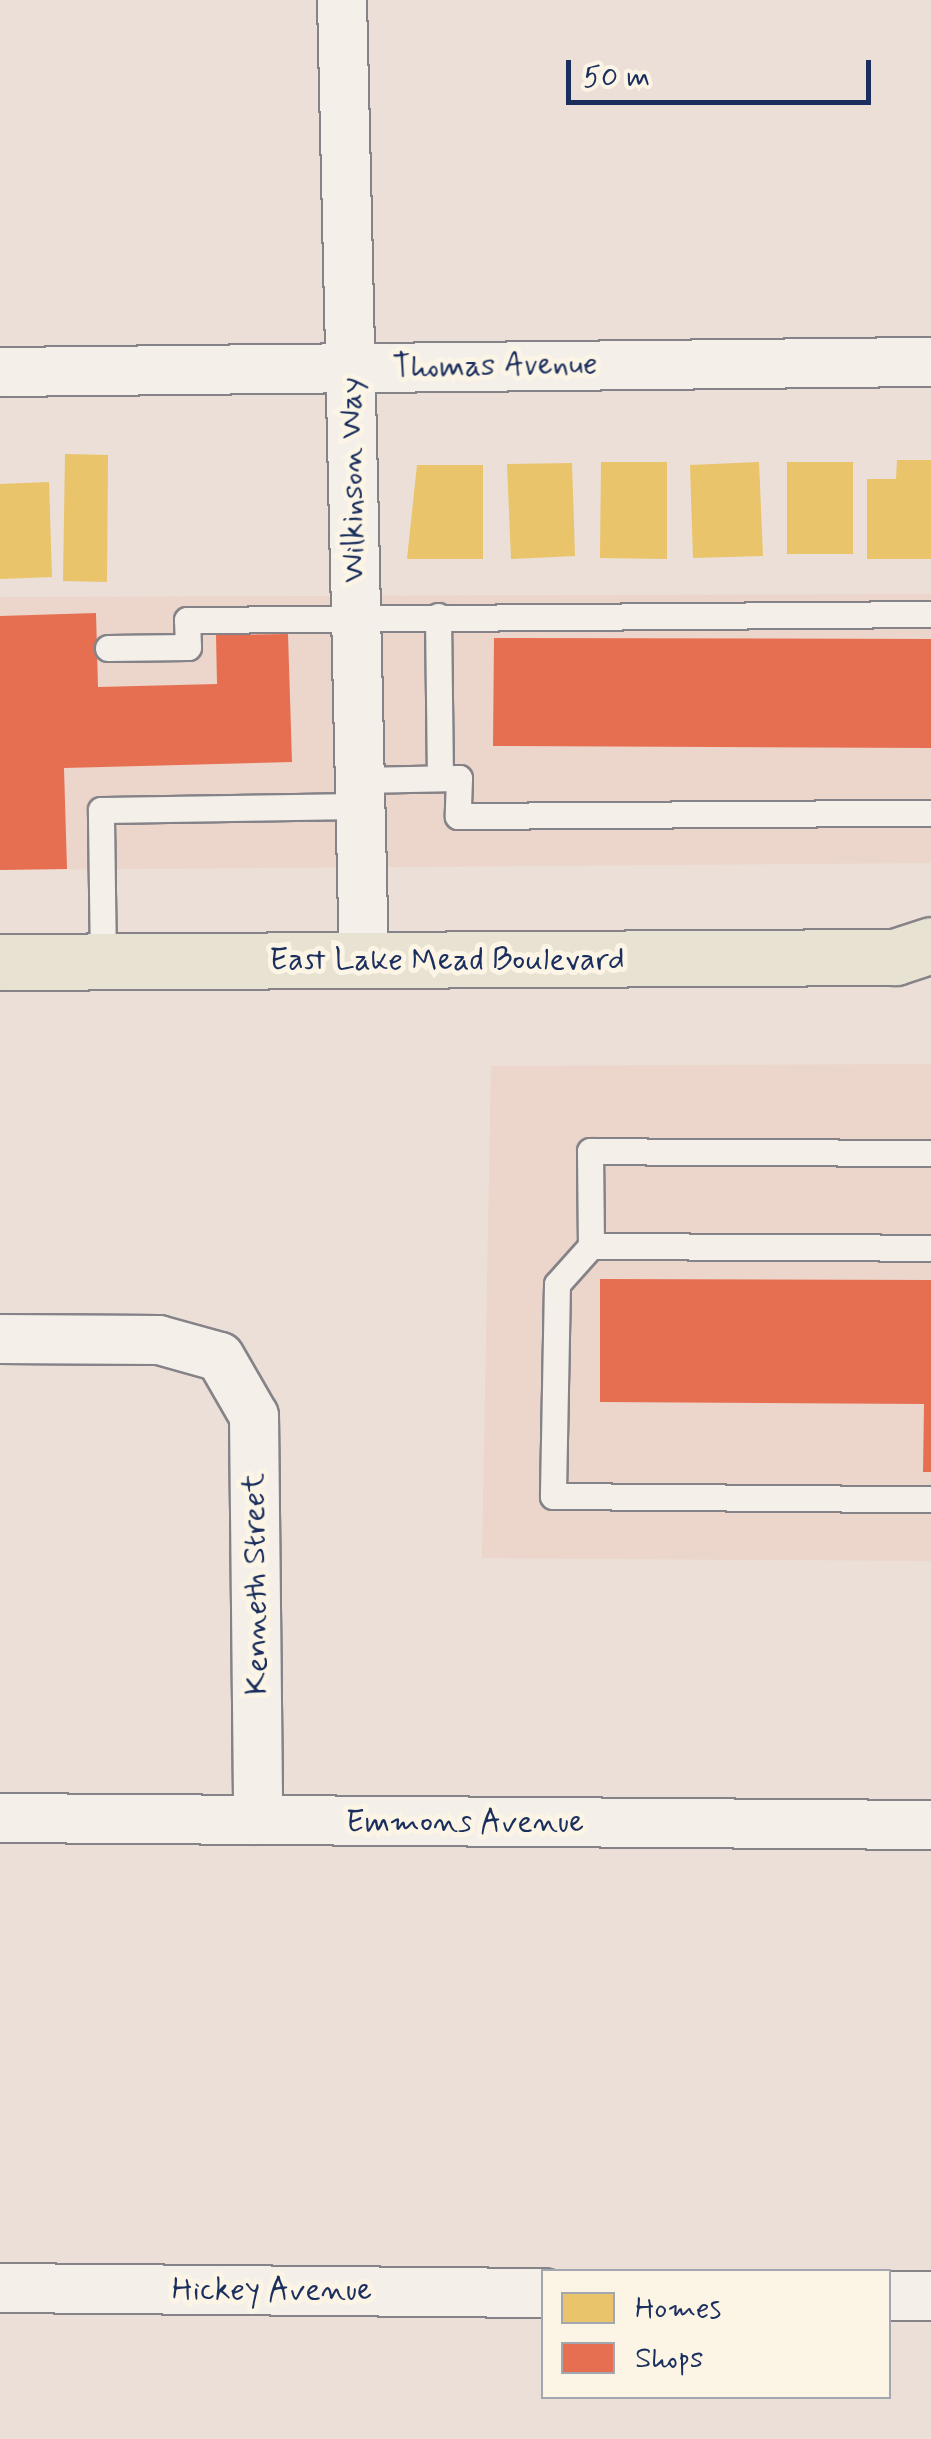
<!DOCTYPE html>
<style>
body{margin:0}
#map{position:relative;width:931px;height:2439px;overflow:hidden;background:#ebdfd7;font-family:Mynerve,sans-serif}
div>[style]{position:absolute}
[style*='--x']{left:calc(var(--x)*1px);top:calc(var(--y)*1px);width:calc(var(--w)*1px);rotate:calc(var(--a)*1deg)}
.built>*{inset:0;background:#ecd5ca}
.homes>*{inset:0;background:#e9c46a}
.shops>*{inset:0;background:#e76f51}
.roads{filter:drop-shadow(2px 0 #858388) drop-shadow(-2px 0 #858388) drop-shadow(0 2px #858388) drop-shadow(0 -2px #858388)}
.service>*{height:25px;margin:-12.5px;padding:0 12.5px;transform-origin:12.5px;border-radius:12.5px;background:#f4efe9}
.minor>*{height:48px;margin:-24px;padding:0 24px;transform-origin:24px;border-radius:24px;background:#f4efe9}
.primary>*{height:55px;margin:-27.5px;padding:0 27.5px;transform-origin:27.5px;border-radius:27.5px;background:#e8e2d2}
span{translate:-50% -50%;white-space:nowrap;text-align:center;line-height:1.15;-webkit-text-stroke:10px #fcf5e5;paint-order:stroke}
.street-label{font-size:32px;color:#1b2f5e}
.legend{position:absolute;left:541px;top:2269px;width:350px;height:130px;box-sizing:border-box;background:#fcf5e5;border:2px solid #a2a6af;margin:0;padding:12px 18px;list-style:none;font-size:30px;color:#1b2f5e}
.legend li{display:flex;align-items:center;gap:20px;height:50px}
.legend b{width:50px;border:2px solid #a2a6af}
.scale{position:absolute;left:566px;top:60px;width:305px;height:45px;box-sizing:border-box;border:5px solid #1b2f5e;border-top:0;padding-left:12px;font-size:30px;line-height:35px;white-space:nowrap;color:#1b2f5e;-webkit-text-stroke:8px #fcf5e5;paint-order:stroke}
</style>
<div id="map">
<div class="built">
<div style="clip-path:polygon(931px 594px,931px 863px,0 870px,0 597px)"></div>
<div style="clip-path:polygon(931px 1064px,931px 1561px,482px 1558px,491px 1066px)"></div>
</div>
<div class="homes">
<div style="clip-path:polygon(65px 454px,108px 455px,107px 582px,63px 581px)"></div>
<div style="clip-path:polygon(897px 460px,931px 460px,931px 559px,867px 559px,867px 479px,896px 479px)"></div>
<div style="clip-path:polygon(601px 462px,667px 462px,667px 559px,600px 558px)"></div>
<div style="clip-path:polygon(759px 462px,763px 556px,693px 558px,690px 465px)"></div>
<div style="clip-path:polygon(787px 462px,853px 462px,853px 554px,787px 554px)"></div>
<div style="clip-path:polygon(572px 463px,575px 556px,511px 559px,507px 464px)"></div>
<div style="clip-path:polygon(417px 465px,483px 465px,483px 559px,407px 559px)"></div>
<div style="clip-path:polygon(49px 482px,52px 577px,0 579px,0 484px)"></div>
</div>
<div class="shops">
<div style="clip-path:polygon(96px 613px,98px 687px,217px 684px,216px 635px,288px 634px,292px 762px,64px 768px,67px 869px,0 870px,0 616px)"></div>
<div style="clip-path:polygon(494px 638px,931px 639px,931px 748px,493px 746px)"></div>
<div style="clip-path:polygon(600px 1279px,931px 1280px,931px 1472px,923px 1472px,924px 1404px,600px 1402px)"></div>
</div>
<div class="roads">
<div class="service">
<div style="--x:438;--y:616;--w:162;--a:89.3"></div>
<div style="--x:108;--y:648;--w:80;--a:-0.7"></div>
<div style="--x:188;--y:647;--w:27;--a:-92"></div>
<div style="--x:187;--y:620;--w:744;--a:-0.46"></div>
<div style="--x:360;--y:780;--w:99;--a:-1.2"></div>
<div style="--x:459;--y:778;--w:38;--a:92"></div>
<div style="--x:458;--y:816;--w:473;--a:-0.4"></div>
<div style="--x:103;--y:962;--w:152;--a:-90.8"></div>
<div style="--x:101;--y:810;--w:260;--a:-0.9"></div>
<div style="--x:931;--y:1153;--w:341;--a:-179.7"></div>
<div style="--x:590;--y:1151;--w:95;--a:89.4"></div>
<div style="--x:591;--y:1246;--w:340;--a:0.3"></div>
<div style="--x:591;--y:1246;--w:51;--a:131.8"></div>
<div style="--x:557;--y:1284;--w:212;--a:91.1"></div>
<div style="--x:553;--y:1496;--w:378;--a:0.5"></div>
</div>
<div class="minor">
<div style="--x:342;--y:0;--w:960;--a:88.69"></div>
<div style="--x:0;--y:372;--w:931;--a:-0.62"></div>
<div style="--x:0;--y:1339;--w:159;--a:0.4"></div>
<div style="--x:159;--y:1340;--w:63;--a:15.6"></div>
<div style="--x:220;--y:1357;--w:68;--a:60"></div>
<div style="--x:254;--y:1416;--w:404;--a:89.4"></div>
<div style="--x:0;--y:1818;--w:931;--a:0.43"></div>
<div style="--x:0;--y:2288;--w:544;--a:0.53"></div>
<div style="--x:888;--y:2296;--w:43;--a:0"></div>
</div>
<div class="primary">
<div style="--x:0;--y:962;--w:895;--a:-0.32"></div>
<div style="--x:895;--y:957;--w:38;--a:-18"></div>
</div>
</div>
<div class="street-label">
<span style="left:495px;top:366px;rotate:-1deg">Thomas Avenue</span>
<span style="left:353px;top:480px;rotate:-91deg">Wilkinson Way</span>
<span style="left:447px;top:960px">East Lake Mead Boulevard</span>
<span style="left:256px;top:1584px;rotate:-91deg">Kenneth Street</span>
<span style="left:465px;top:1822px">Emmons Avenue</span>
<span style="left:272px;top:2290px">Hickey Avenue</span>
</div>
<ul class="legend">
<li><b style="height:28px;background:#e9c46a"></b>Homes</li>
<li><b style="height:28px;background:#e76f51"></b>Shops</li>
</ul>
<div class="scale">50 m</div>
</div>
